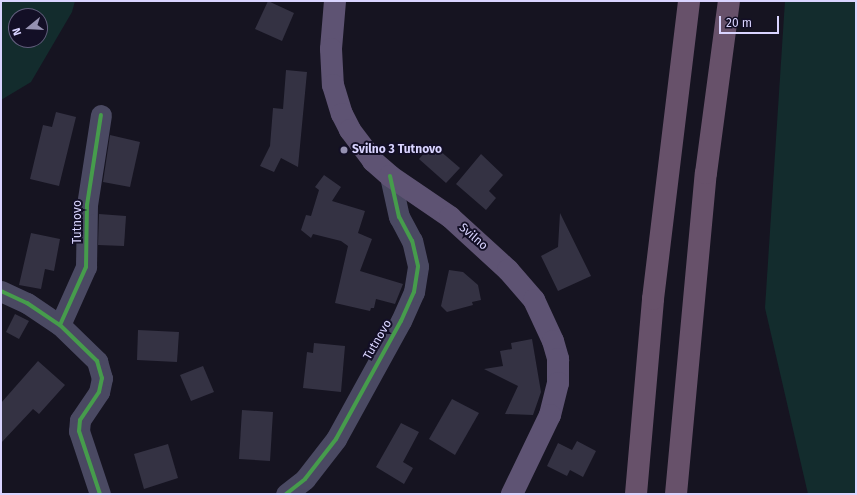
<!DOCTYPE html>
<style>
body{margin:0}
#map{position:relative;width:857px;height:495px;overflow:hidden;background:#161421;font-family:"Fira Sans",sans-serif}
div>[style]{position:absolute}
[style*='--x']{left:calc(var(--x)*1px);top:calc(var(--y)*1px);width:calc(var(--w)*1px);rotate:calc(var(--a)*1deg)}
.green>*{inset:0;background:#132c2d}
.building>*{inset:0;background:#343243}
.minor>*{height:21px;margin:-10.5px;padding:0 10.5px;transform-origin:10.5px;border-radius:10.5px;background:#4a4962}
.primary>*{height:22px;margin:-11px;padding:0 11px;transform-origin:11px;border-radius:11px;background:#5e5373}
.motorway>*{height:22px;margin:-11px;padding:0 11px;transform-origin:11px;border-radius:11px;background:#67516a}
.cycleway>*{height:4px;margin:-2px;padding:0 2px;transform-origin:2px;border-radius:2px;background:#469c4c}
.dots>*{width:11px;height:11px;translate:-50% -50%;box-sizing:border-box;border:2px solid #130f26;border-radius:50%}
span{translate:-50% -50%;white-space:nowrap;text-align:center;line-height:1.15;-webkit-text-stroke:4px #130f26;paint-order:stroke}
.poi-label{font-size:12px;color:#d9d4ff;font-weight:700}
.left{translate:0 -50%;text-align:left}
.street-label{font-size:12px;color:#d9d4ff}
.frame{position:absolute;inset:0;border:2px solid #d9d4ff;pointer-events:none}
.north{position:absolute;left:8px;top:8px;width:40px;height:40px;box-sizing:border-box;background:#130f26;border:1px solid #625e7d;border-radius:50%;rotate:252deg;font-size:11px;font-weight:700;line-height:16px;text-align:center;color:#d9d4ff}
.north::after{content:'';display:block;margin:auto;width:14px;height:18px;background:#9591b1;clip-path:polygon(50% 0,100% 100%,50% 72%,0 100%)}
.scale{position:absolute;left:719px;top:16px;width:60px;height:18px;box-sizing:border-box;border:2px solid #d9d4ff;border-top:0;padding-left:5px;font-size:12px;line-height:14px;white-space:nowrap;color:#d9d4ff;-webkit-text-stroke:3px #130f26;paint-order:stroke}
</style>
<div id="map">
<div class="green">
<div style="clip-path:polygon(evenodd,1px 1px,75px 1px,72px 12px,31px 82px,1px 100px,1px 1px,16px 16px,40px 16px,40px 40px,16px 40px,16px 16px)"></div>
<div style="clip-path:polygon(785px 1px,856px 1px,856px 494px,808px 494px,765px 308px)"></div>
</div>
<div class="building">
<div style="clip-path:polygon(268px 1px,294px 13px,282px 41px,255px 29px)"></div>
<div style="clip-path:polygon(286px 70px,307px 72px,298px 167px,281px 158px,274px 172px,260px 166px,270px 146px,273px 108px,283px 109px)"></div>
<div style="clip-path:polygon(56px 112px,76px 117px,59px 186px,30px 179px,43px 125px,52px 127px)"></div>
<div style="clip-path:polygon(110px 135px,140px 142px,130px 187px,103px 182px)"></div>
<div style="clip-path:polygon(432px 144px,460px 168px,446px 183px,419px 159px)"></div>
<div style="clip-path:polygon(481px 154px,503px 175px,489px 191px,496px 198px,486px 210px,456px 184px)"></div>
<div style="clip-path:polygon(324px 175px,341px 187px,332px 201px,365px 211px,358px 233px,372px 239px,360px 271px,403px 284px,395px 304px,376px 299px,374px 308px,371px 308px,370px 311px,335px 303px,348px 246px,341px 241px,313px 234px,311px 238px,301px 230px,306px 215px,311px 216px,319px 190px,315px 187px)"></div>
<div style="clip-path:polygon(560px 213px,591px 276px,558px 291px,541px 256px,558px 247px)"></div>
<div style="clip-path:polygon(99px 214px,126px 216px,124px 246px,98px 245px)"></div>
<div style="clip-path:polygon(31px 233px,60px 239px,54px 271px,45px 269px,41px 289px,19px 285px)"></div>
<div style="clip-path:polygon(449px 270px,463px 272px,478px 285px,481px 300px,472px 302px,473px 305px,447px 312px,441px 306px)"></div>
<div style="clip-path:polygon(15px 314px,29px 321px,19px 339px,6px 332px)"></div>
<div style="clip-path:polygon(138px 330px,179px 332px,177px 362px,137px 360px)"></div>
<div style="clip-path:polygon(532px 339px,541px 392px,533px 415px,505px 414px,518px 386px,484px 369px,503px 366px,500px 351px,512px 349px,511px 343px)"></div>
<div style="clip-path:polygon(314px 343px,345px 346px,341px 392px,303px 388px,307px 352px,313px 353px)"></div>
<div style="clip-path:polygon(38px 361px,65px 385px,39px 414px,33px 409px,1px 443px,1px 403px)"></div>
<div style="clip-path:polygon(203px 366px,214px 392px,191px 401px,180px 375px)"></div>
<div style="clip-path:polygon(452px 399px,479px 413px,455px 455px,429px 439px)"></div>
<div style="clip-path:polygon(242px 410px,273px 412px,270px 461px,239px 459px)"></div>
<div style="clip-path:polygon(401px 423px,419px 432px,403px 462px,413px 468px,404px 484px,376px 467px)"></div>
<div style="clip-path:polygon(577px 441px,596px 451px,583px 477px,570px 470px,567px 476px,547px 466px,558px 443px,572px 450px)"></div>
<div style="clip-path:polygon(168px 444px,178px 478px,144px 489px,134px 454px)"></div>
</div>
<div class="minor">
<div style="--x:1;--y:291;--w:29;--a:25"></div>
<div style="--x:27;--y:303;--w:40;--a:34"></div>
<div style="--x:60;--y:325;--w:52;--a:44.2"></div>
<div style="--x:97;--y:361;--w:18;--a:74"></div>
<div style="--x:102;--y:378;--w:14;--a:102"></div>
<div style="--x:99;--y:392;--w:34;--a:124"></div>
<div style="--x:80;--y:420;--w:11;--a:95"></div>
<div style="--x:79;--y:431;--w:66;--a:71.6"></div>
<div style="--x:60;--y:325;--w:64;--a:-65.9"></div>
<div style="--x:86;--y:267;--w:62;--a:-89.1"></div>
<div style="--x:87;--y:205;--w:91;--a:-81.2"></div>
<div style="--x:286;--y:494;--w:24;--a:-38"></div>
<div style="--x:305;--y:479;--w:51;--a:-52.2"></div>
<div style="--x:336;--y:439;--w:135;--a:-61.2"></div>
<div style="--x:401;--y:321;--w:32;--a:-66"></div>
<div style="--x:414;--y:292;--w:26;--a:-81"></div>
<div style="--x:418;--y:266;--w:26;--a:-103"></div>
<div style="--x:412;--y:241;--w:27;--a:-118"></div>
<div style="--x:399;--y:217;--w:42;--a:-102.4"></div>
</div>
<div class="primary">
<div style="--x:335;--y:1;--w:48;--a:94.8"></div>
<div style="--x:331;--y:49;--w:36;--a:87"></div>
<div style="--x:333;--y:85;--w:30;--a:73"></div>
<div style="--x:342;--y:114;--w:18;--a:63"></div>
<div style="--x:350;--y:130;--w:39;--a:53"></div>
<div style="--x:373;--y:161;--w:23;--a:41"></div>
<div style="--x:390;--y:176;--w:73;--a:34.3"></div>
<div style="--x:450;--y:217;--w:79;--a:42.4"></div>
<div style="--x:508;--y:270;--w:40;--a:49"></div>
<div style="--x:534;--y:300;--w:45;--a:65.1"></div>
<div style="--x:553;--y:341;--w:19;--a:74"></div>
<div style="--x:558;--y:359;--w:24;--a:90"></div>
<div style="--x:558;--y:383;--w:33;--a:104"></div>
<div style="--x:550;--y:415;--w:88;--a:115.7"></div>
</div>
<div class="motorway">
<div style="--x:636;--y:494;--w:196;--a:-85"></div>
<div style="--x:653;--y:299;--w:300;--a:-83.1"></div>
<div style="--x:676;--y:494;--w:322;--a:-84.7"></div>
<div style="--x:706;--y:173;--w:174;--a:-82.4"></div>
</div>
<div class="cycleway">
<div style="--x:1;--y:291;--w:29;--a:25"></div>
<div style="--x:27;--y:303;--w:40;--a:34"></div>
<div style="--x:60;--y:325;--w:52;--a:44.2"></div>
<div style="--x:97;--y:361;--w:18;--a:74"></div>
<div style="--x:102;--y:378;--w:14;--a:102"></div>
<div style="--x:99;--y:392;--w:34;--a:124"></div>
<div style="--x:80;--y:420;--w:11;--a:95"></div>
<div style="--x:79;--y:431;--w:66;--a:71.6"></div>
<div style="--x:60;--y:325;--w:64;--a:-65.9"></div>
<div style="--x:86;--y:267;--w:62;--a:-89.1"></div>
<div style="--x:87;--y:205;--w:91;--a:-81.2"></div>
<div style="--x:286;--y:494;--w:24;--a:-38"></div>
<div style="--x:305;--y:479;--w:51;--a:-52.2"></div>
<div style="--x:336;--y:439;--w:135;--a:-61.2"></div>
<div style="--x:401;--y:321;--w:32;--a:-66"></div>
<div style="--x:414;--y:292;--w:26;--a:-81"></div>
<div style="--x:418;--y:266;--w:26;--a:-103"></div>
<div style="--x:412;--y:241;--w:27;--a:-118"></div>
<div style="--x:399;--y:217;--w:42;--a:-102.4"></div>
</div>
<div class="dots">
<div style="left:344px;top:150px;background:#9591b1"></div>
</div>
<div class="poi-label">
<span class="left" style="left:352px;top:150px">Svilno 3 Tutnovo</span>
</div>
<div class="street-label">
<span style="left:78px;top:222px;rotate:-90deg">Tutnovo</span>
<span style="left:473px;top:237px;rotate:41deg">Svilno</span>
<span style="left:378px;top:340px;rotate:-60deg">Tutnovo</span>
</div>
<div class="frame"></div>
<div class="north">N</div>
<div class="scale">20 m</div>
</div>
